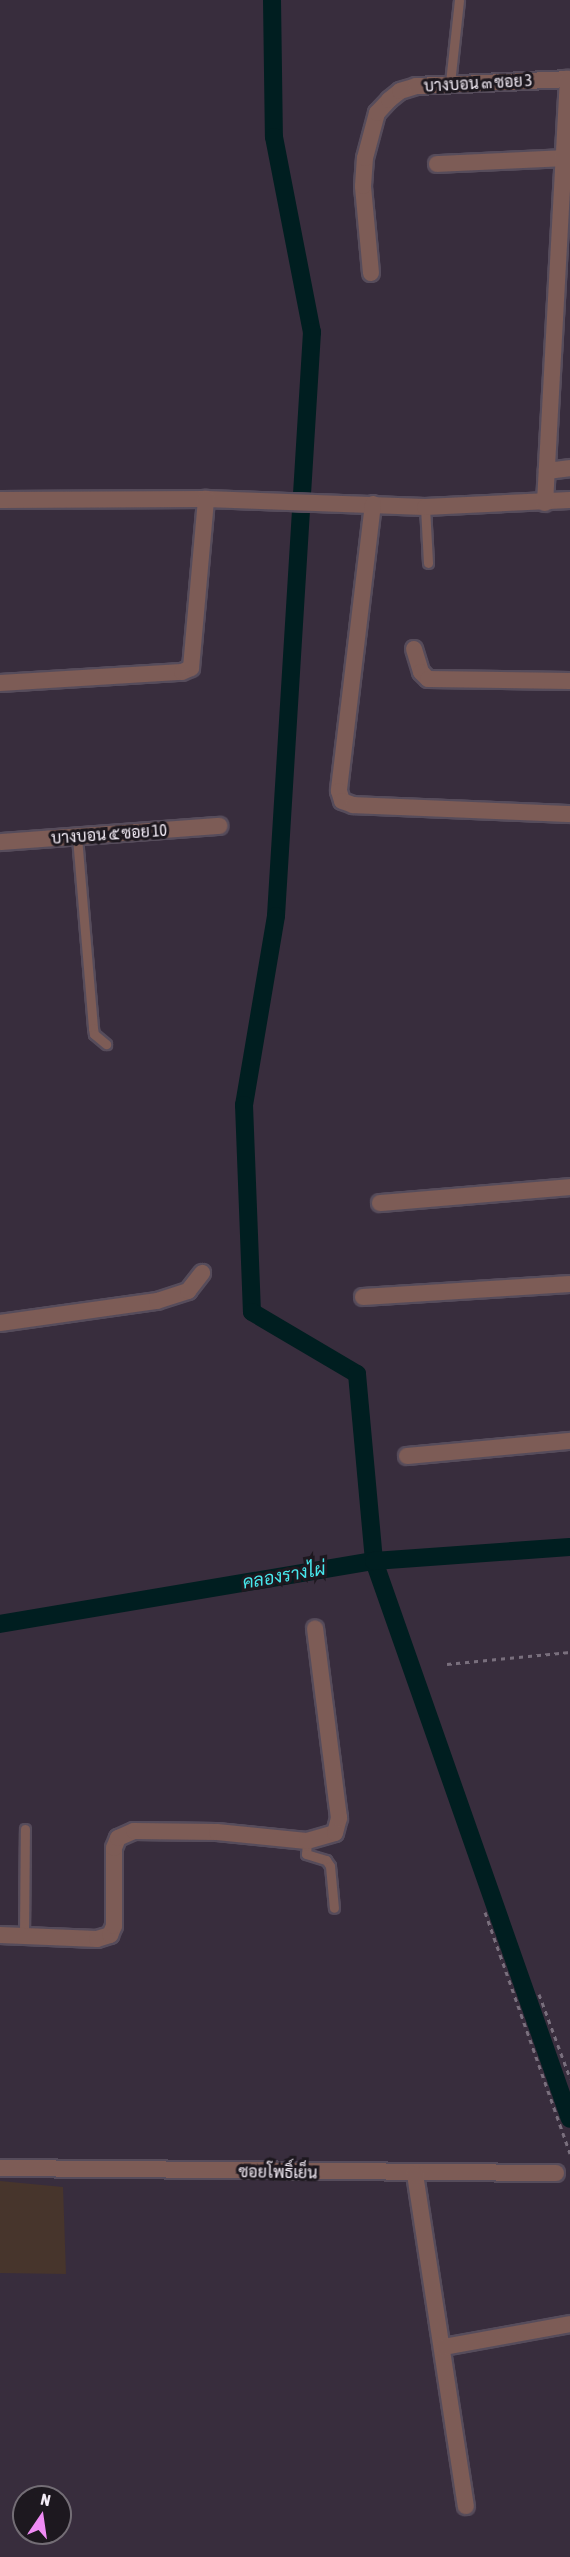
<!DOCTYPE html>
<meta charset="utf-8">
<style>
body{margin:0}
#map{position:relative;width:570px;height:2557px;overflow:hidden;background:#382d3d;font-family:"Asap Condensed",Sarabun,sans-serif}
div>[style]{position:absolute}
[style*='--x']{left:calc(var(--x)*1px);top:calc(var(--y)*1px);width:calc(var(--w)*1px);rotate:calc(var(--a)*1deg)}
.industrial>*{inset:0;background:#47352c}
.canal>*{height:18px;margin:-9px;padding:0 9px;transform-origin:9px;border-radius:9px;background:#001e20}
.path>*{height:3px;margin-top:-1.5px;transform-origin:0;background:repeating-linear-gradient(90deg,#796f7d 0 4.5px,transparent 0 9px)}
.roads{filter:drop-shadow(2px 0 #564c5b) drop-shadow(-2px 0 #564c5b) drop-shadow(0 2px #564c5b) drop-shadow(0 -2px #564c5b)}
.service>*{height:9px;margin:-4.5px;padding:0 4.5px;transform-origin:4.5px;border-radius:4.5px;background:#7d5c56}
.minor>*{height:16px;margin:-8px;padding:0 8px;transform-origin:8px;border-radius:8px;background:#7d5c56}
span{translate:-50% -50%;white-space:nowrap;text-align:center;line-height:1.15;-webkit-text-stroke:6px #1d181f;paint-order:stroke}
.street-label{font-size:16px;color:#f4edf7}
.water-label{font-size:18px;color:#47e8ed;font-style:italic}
.north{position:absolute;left:12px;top:2485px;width:60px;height:60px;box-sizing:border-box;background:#1d181f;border:2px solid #736d75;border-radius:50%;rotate:13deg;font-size:16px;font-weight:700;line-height:24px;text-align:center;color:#f4edf7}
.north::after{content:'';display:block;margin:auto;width:21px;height:27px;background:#f08bf5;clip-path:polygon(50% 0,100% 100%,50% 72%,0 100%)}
</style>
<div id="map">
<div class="industrial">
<div style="clip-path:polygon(0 2181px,63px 2187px,66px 2274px,0 2273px)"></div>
</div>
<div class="canal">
<div style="--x:272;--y:0;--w:137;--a:89.2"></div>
<div style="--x:274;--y:137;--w:199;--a:79"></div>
<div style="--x:312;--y:332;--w:585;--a:93.53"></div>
<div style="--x:276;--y:916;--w:192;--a:99.6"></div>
<div style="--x:244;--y:1105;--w:207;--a:87.8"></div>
<div style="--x:252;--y:1312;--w:122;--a:30.6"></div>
<div style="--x:357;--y:1374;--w:188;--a:84.8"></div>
<div style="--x:374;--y:1561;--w:591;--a:70.65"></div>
<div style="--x:0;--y:1624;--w:379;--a:-9.6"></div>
<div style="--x:374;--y:1561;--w:196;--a:-4.1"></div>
</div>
<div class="path">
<div style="--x:447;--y:1664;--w:124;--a:-5.6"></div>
<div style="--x:485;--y:1912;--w:256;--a:70.6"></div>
<div style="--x:539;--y:1994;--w:90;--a:69.7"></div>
</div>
<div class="roads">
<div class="service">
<div style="--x:450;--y:83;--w:83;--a:-83.8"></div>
<div style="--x:425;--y:507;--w:56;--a:86.9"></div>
<div style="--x:77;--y:837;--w:192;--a:85.2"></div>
<div style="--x:93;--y:1028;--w:6;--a:81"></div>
<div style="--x:94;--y:1034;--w:16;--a:40"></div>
<div style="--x:307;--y:1841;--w:13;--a:94"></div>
<div style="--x:306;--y:1854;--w:21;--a:17"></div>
<div style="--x:326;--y:1860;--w:7;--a:56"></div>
<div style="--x:330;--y:1866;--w:42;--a:84.6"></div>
<div style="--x:24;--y:1936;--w:107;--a:-89.5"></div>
</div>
<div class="minor">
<div style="--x:437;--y:164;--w:127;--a:-2.7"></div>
<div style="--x:371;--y:273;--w:87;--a:-95.3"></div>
<div style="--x:363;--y:186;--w:28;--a:-86"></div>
<div style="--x:365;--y:158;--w:47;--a:-75.1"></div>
<div style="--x:377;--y:113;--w:18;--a:-47"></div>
<div style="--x:389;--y:100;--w:14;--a:-39"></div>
<div style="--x:400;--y:91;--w:17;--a:-17"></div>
<div style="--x:416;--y:86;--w:154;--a:-2.6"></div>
<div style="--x:547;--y:471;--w:23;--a:-7"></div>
<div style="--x:0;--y:500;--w:206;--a:-0.3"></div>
<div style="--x:206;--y:499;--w:219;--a:2.1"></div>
<div style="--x:425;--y:507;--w:145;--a:-2.8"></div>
<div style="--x:545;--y:503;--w:425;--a:-86.9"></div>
<div style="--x:373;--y:504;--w:289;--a:96.8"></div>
<div style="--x:339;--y:791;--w:10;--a:73"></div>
<div style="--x:342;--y:801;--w:12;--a:20"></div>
<div style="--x:353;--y:805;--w:217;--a:2.4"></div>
<div style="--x:414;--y:649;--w:24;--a:73"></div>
<div style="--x:421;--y:672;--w:10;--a:45"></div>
<div style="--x:428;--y:679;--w:142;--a:0.8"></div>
<div style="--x:0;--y:683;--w:182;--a:-3.5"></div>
<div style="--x:182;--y:672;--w:10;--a:-24"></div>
<div style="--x:191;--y:668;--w:170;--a:-84.9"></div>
<div style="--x:0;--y:842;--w:220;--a:-4.2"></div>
<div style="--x:380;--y:1203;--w:191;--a:-4.8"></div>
<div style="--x:363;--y:1297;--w:207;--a:-3.6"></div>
<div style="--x:0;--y:1323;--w:159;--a:-8"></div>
<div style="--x:157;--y:1301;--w:33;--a:-18"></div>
<div style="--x:188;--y:1291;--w:23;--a:-52"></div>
<div style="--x:407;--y:1456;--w:164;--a:-5.3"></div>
<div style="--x:0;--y:1935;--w:97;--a:2.4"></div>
<div style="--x:97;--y:1939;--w:14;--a:-17"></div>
<div style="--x:110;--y:1935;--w:10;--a:-66"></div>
<div style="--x:114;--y:1926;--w:78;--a:-90"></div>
<div style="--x:114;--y:1848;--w:11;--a:-68"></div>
<div style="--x:118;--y:1838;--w:17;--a:-24"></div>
<div style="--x:134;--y:1831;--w:83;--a:0.7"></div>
<div style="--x:217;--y:1832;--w:90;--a:5.7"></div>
<div style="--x:307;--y:1841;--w:29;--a:-16"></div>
<div style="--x:335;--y:1833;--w:16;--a:-75"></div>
<div style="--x:339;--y:1818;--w:191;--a:-97.2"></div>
<div style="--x:0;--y:2168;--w:556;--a:0.52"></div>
<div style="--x:415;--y:2174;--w:336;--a:81.3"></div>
<div style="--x:444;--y:2347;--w:128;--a:-10.3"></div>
</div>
</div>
<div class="street-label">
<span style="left:478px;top:83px;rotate:-3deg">บางบอน ๓ ซอย 3</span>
<span style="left:109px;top:834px;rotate:-4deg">บางบอน ๕ ซอย 10</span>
<span style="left:278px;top:2172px;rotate:1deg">ซอยโพธิ์เย็น</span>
</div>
<div class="water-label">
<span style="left:284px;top:1576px;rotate:-10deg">คลองรางไผ่</span>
</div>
<div class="north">N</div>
</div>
